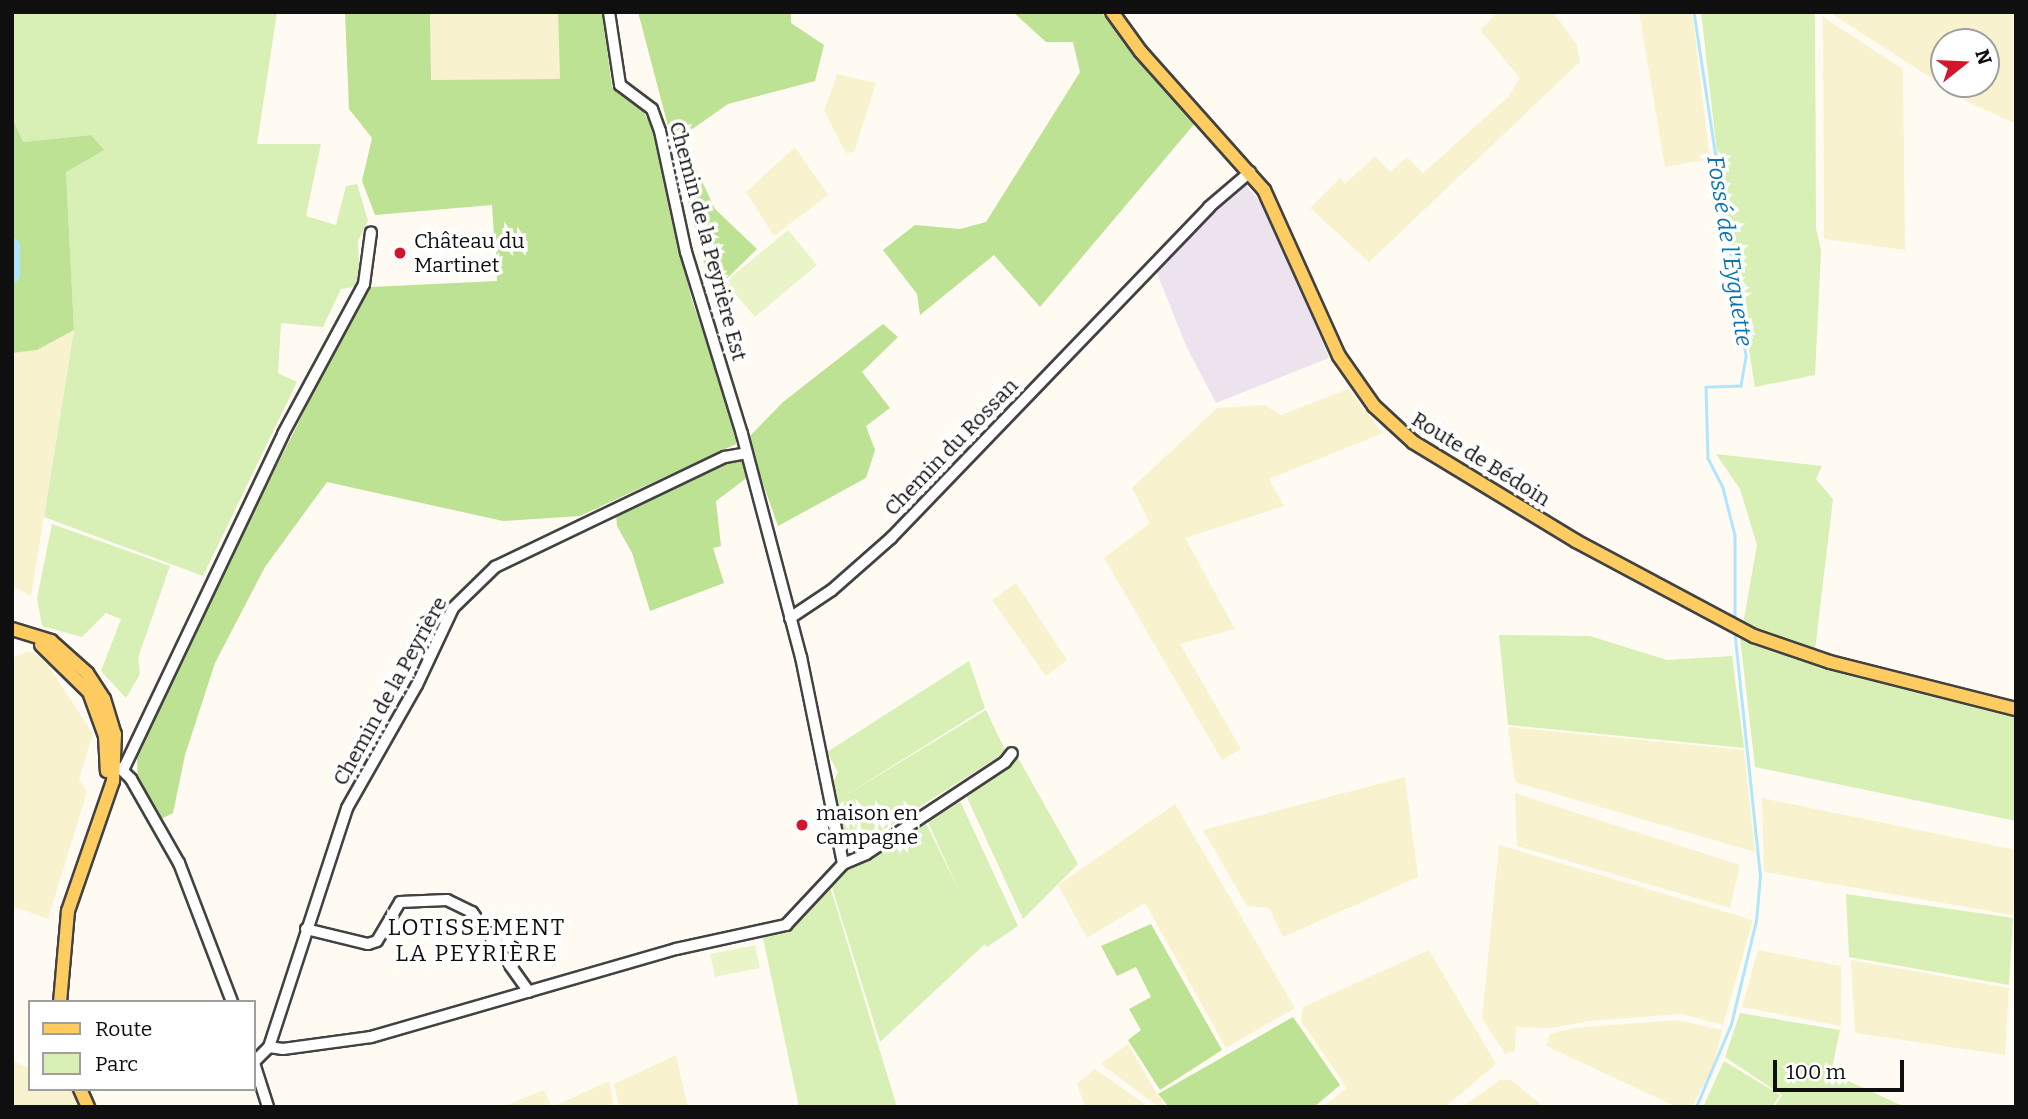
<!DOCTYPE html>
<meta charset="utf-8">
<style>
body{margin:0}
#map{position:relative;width:2028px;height:1119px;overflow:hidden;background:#fffbf2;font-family:Bitter,serif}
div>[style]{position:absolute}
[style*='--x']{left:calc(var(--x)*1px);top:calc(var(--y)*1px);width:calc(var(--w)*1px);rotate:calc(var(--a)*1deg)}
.industrial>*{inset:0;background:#ede3ef}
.farmland>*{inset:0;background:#f9f2ce}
.green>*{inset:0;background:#d8efb6}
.forest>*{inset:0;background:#bde293}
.pitch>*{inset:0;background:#e9f5c9}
.stream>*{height:2.5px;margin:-1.25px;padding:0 1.25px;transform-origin:1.25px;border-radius:1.25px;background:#b0e6fd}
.river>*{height:16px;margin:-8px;padding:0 8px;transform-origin:8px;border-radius:8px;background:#b0e6fd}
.roads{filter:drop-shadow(2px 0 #424242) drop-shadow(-2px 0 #424242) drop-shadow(0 2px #424242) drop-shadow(0 -2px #424242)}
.minor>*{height:10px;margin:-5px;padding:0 5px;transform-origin:5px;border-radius:5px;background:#fff}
.major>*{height:12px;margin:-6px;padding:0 6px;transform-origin:6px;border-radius:6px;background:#ffcc62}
.dots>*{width:19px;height:19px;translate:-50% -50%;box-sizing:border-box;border:4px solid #fff;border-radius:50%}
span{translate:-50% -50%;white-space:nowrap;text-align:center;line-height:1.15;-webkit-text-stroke:7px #fff;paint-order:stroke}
.poi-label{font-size:21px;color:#0f0f0f}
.left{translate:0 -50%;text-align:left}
.street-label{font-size:21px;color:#0f0f0f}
.water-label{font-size:23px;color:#0975b1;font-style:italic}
.neighbourhood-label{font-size:23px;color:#0f0f0f;letter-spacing:2px}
.frame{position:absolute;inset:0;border:14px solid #0f0f0f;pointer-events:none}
.legend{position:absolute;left:28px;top:1000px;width:228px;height:91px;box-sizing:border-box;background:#fff;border:2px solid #9f9f9f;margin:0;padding:9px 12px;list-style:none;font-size:21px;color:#0f0f0f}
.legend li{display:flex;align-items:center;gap:14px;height:35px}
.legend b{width:35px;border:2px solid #9f9f9f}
.north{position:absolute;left:1930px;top:28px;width:70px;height:70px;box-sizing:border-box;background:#fff;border:2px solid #9f9f9f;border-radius:50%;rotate:72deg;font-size:19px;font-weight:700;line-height:28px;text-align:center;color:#0f0f0f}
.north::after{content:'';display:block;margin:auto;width:24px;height:32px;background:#d1162e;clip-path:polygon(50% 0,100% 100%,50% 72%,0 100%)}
.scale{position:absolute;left:1773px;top:1060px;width:131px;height:32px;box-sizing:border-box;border:4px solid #0f0f0f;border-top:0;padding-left:9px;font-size:21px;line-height:24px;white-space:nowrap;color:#0f0f0f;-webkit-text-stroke:5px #fff;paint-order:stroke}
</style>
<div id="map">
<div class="industrial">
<div style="clip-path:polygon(1246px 185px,1263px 205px,1292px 266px,1329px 358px,1216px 403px,1187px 348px,1155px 268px,1231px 193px)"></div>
</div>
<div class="farmland">
<div style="clip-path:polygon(430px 12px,558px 12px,560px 80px,431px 80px)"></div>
<div style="clip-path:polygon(1498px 12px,1553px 12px,1577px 45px,1580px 62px,1369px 262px,1310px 208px,1340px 178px,1345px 184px,1375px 156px,1390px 172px,1407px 157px,1423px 173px,1508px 97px,1520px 78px,1480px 30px)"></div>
<div style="clip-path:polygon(1639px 12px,1692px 12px,1710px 159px,1665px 167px)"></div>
<div style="clip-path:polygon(evenodd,1829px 12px,2016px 12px,2016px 124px,1970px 103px,1829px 12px,1944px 42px,1986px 42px,1986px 84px,1944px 84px,1944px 42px)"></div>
<div style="clip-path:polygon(1823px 17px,1903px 69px,1905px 250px,1824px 239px)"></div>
<div style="clip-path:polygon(837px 74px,876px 83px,854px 152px,846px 153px,824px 111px)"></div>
<div style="clip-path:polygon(795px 147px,828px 195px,774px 236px,746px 192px)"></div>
<div style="clip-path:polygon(74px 330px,31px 596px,12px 586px,12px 353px,37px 350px)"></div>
<div style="clip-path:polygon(1348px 389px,1383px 433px,1269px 479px,1284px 506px,1185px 538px,1235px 629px,1180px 644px,1241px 749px,1222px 760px,1104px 558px,1150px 523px,1132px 488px,1217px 408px,1264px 405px,1281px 415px)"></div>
<div style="clip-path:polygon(1016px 583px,1067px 660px,1046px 676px,992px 600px)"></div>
<div style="clip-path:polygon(29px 651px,44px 659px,93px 734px,79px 779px,87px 792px,48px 919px,12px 906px,12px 658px)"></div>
<div style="clip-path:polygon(1508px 727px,1744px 750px,1755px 852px,1515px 782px)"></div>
<div style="clip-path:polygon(1405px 777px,1418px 877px,1283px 937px,1269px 908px,1247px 906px,1203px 830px)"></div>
<div style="clip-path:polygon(1515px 793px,1740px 865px,1730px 908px,1517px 846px)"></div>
<div style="clip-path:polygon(1762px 798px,2016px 850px,2013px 915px,1764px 872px)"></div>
<div style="clip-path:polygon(1175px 804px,1295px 1008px,1226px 1048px,1145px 903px,1087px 938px,1058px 885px)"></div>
<div style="clip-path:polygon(1499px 845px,1753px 920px,1723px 1025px,1682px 1014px,1589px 1021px,1551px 1028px,1516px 1027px,1515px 1051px,1505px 1054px,1482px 1018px)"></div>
<div style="clip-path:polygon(1429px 950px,1496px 1064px,1445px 1107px,1322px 1107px,1347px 1088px,1301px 1021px,1303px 1007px)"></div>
<div style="clip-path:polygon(1758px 950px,1841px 966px,1841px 1026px,1742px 1007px)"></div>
<div style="clip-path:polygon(1851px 960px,2009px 988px,2005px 1055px,1855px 1033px)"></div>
<div style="clip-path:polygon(1678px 1020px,1722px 1030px,1713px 1067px,1692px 1107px,1677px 1107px,1546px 1046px,1550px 1034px,1573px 1028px)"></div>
<div style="clip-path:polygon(1128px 1044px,1157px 1094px,1167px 1107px,1156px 1105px,1101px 1064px)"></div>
<div style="clip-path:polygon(676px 1055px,688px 1107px,619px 1107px,614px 1084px)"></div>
<div style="clip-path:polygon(12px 1060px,30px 1069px,30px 1089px,73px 1089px,81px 1107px,12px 1107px)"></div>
<div style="clip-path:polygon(1095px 1069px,1149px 1107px,1085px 1107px,1077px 1084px)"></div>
<div style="clip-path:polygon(1500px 1080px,1511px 1080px,1544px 1107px,1462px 1107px)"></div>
<div style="clip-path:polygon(609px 1081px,614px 1107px,502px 1107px,544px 1090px,552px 1107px)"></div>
</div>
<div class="green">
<div style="clip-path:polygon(12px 12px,277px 12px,257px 144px,321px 144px,306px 216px,336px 225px,346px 186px,357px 184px,368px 221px,358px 241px,360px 286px,341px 289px,323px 327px,281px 323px,278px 373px,297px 382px,203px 576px,44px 517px,74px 330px,66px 172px,91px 135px,23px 142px,12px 117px)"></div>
<div style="clip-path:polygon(1701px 12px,1815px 12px,1816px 228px,1821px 251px,1815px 375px,1755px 387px,1718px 162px)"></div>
<div style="clip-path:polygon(1716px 454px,1822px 466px,1816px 479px,1833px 499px,1815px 650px,1743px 624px,1757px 545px,1740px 489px)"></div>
<div style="clip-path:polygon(52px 524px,170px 566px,138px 658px,140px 674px,126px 698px,101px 671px,121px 619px,106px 613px,82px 637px,42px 626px,37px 598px)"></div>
<div style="clip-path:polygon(1499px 635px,1590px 636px,1667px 660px,1732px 656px,1744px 748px,1508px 725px)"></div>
<div style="clip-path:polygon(1740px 638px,1797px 659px,2016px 716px,2016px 821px,1755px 767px)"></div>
<div style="clip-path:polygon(969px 661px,985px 708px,838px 800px,986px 710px,1006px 752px,850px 851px,844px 846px,831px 787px,838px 772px,827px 752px)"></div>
<div style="clip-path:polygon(1017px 756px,1078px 864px,1023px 919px,965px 793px)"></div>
<div style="clip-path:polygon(955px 801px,961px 803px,1018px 926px,987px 947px,985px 944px,880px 1042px,830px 881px,924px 819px,962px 897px,926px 818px)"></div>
<div style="clip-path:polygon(829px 883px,897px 1107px,799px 1107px,763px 938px,805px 917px)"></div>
<div style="clip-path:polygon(1846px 894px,2013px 918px,2009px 985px,1849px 957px)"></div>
<div style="clip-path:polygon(1740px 1013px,1840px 1030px,1831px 1073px,1905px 1107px,1774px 1107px,1782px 1095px,1725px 1057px)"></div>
<div style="clip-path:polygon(1724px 1061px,1780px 1095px,1772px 1107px,1703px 1107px)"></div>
</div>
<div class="forest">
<div style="clip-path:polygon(345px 12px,430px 12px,431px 80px,560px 79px,558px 12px,602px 12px,612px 87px,642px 110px,651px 124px,691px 297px,736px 429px,736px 444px,580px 516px,503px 521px,327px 482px,265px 567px,215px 663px,185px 755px,173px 813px,159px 820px,138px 783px,137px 758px,217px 584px,362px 297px,371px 287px,497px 281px,492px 205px,375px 215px,362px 181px,372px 138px,349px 109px)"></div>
<div style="clip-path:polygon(638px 12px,791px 12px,791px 23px,824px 45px,815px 81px,728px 104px,681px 137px,715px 209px,757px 249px,712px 293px)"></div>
<div style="clip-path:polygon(1013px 12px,1101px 12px,1196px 122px,1040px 307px,994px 255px,920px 315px,917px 294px,883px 250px,915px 225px,960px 229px,986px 222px,1080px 72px,1073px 42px,1046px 42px)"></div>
<div style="clip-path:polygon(12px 117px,23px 142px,91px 135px,104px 150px,66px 172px,74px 330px,37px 350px,12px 353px)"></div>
<div style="clip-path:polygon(883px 324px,898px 337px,862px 372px,890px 408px,866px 426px,875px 450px,866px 478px,778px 526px,747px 439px,783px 402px)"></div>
<div style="clip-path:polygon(731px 462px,743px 462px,748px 477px,716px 501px,721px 546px,713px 548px,724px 583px,650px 611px,632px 553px,617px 526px,616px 513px)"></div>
<div style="clip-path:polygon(1151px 924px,1222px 1050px,1160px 1090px,1128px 1040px,1141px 1030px,1129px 1009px,1151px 997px,1136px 967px,1117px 976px,1101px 946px)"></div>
<div style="clip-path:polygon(1293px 1017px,1340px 1085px,1314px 1107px,1169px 1107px,1158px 1094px)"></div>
</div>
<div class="pitch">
<div style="clip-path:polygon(788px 230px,817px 265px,755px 317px,725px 282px)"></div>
<div style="clip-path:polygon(755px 945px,760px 968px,715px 977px,710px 954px)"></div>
</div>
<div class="stream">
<div style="--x:1694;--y:12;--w:349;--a:81.4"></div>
<div style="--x:1746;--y:357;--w:29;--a:100"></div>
<div style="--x:1741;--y:386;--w:35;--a:178"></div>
<div style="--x:1706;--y:387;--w:71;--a:88.4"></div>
<div style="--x:1708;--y:458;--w:34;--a:63"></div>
<div style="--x:1723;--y:488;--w:49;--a:75.7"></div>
<div style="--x:1735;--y:535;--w:84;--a:90"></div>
<div style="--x:1696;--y:1107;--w:90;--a:-67.1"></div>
<div style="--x:1731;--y:1024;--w:106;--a:-76.4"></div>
<div style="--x:1756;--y:921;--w:45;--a:-84.9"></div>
<div style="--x:1760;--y:876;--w:248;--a:-96"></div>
</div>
<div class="river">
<div style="--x:12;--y:246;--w:29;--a:90"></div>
</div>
<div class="roads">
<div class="minor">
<div style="--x:609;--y:12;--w:74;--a:81.4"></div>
<div style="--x:620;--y:85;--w:40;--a:37"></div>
<div style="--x:652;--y:109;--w:23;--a:70"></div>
<div style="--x:660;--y:131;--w:124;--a:77.9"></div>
<div style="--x:686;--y:252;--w:190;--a:72.9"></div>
<div style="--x:742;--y:434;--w:231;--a:75.2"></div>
<div style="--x:801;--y:657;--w:211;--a:78.5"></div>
<div style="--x:790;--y:618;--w:50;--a:-33.7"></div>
<div style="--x:832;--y:590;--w:79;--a:-41.4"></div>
<div style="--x:891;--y:538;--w:459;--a:-46.1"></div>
<div style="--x:1209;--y:207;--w:54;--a:-40.5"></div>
<div style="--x:120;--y:768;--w:16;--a:45"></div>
<div style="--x:131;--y:779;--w:97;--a:60.3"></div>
<div style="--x:179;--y:863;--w:149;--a:69.1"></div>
<div style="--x:123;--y:770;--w:372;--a:-64.5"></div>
<div style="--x:283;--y:434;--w:170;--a:-61.6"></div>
<div style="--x:364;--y:284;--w:52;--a:-82.3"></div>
<div style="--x:306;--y:929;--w:64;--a:13.6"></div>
<div style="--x:368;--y:944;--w:9;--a:-18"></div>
<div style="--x:377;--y:941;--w:45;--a:-59.5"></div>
<div style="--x:400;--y:902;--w:47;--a:-2.4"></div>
<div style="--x:447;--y:900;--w:28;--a:26"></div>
<div style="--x:472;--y:912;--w:98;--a:54.5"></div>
<div style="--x:269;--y:1047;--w:14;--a:8"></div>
<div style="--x:283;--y:1049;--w:89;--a:-7.8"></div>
<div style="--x:371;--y:1037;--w:317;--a:-16.1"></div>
<div style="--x:676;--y:949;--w:113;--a:-12.3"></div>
<div style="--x:786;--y:925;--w:83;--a:-46.9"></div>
<div style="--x:843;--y:864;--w:25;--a:-23"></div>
<div style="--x:866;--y:854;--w:167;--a:-33.5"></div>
<div style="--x:1005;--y:762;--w:11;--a:-52"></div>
<div style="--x:254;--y:1062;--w:21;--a:-45"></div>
<div style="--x:269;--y:1047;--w:251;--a:-71.9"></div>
<div style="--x:347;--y:808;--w:142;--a:-60.4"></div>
<div style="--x:417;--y:685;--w:85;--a:-64.9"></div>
<div style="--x:453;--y:608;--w:59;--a:-44.3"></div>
<div style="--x:495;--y:567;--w:255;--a:-25.6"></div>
<div style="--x:725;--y:457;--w:22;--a:-10"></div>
<div style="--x:254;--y:1063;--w:46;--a:72.3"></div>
</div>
<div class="major">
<div style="--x:1112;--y:12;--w:49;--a:54.1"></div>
<div style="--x:1141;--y:52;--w:185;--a:48.3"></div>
<div style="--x:1264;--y:190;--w:182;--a:65.7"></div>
<div style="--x:1339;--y:356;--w:61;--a:55"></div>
<div style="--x:1374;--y:406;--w:53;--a:42.7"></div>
<div style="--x:1413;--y:442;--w:191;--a:31.3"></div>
<div style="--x:1576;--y:541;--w:202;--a:28.1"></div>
<div style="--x:1754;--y:636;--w:80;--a:18.9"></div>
<div style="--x:1830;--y:662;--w:192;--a:14.2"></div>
<div style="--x:12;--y:629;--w:41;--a:17.1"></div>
<div style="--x:51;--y:641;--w:48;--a:41.6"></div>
<div style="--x:87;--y:673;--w:31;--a:57"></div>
<div style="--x:104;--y:699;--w:37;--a:73"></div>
<div style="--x:115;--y:734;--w:47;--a:92.4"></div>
<div style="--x:113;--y:781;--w:138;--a:109.1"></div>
<div style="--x:68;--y:911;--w:91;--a:95"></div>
<div style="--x:41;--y:645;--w:67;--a:44.4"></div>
<div style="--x:89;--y:692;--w:47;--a:70"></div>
<div style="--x:105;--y:736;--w:35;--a:87"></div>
<div style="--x:80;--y:1089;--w:20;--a:66"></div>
</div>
</div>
<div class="dots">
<div style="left:400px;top:253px;background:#d1162e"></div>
<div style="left:802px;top:825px;background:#d1162e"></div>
</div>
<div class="poi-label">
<span class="left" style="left:414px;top:253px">Château du<br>Martinet</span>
<span class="left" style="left:816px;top:825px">maison en<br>campagne</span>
</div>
<div class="street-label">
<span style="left:708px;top:241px;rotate:75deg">Chemin de la Peyrière Est</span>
<span style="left:951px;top:447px;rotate:-46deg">Chemin du Rossan</span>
<span style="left:1481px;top:459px;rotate:32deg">Route de Bédoin</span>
<span style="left:390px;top:691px;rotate:-61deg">Chemin de la Peyrière</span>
</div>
<div class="water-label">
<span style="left:1730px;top:251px;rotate:81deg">Fossé de l'Eyguette</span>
</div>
<div class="neighbourhood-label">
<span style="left:477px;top:940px">LOTISSEMENT<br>LA PEYRIÈRE</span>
</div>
<div class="frame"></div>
<ul class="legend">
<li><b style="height:9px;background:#ffcc62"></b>Route</li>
<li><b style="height:19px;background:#d8efb6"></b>Parc</li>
</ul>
<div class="north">N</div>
<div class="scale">100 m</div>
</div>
